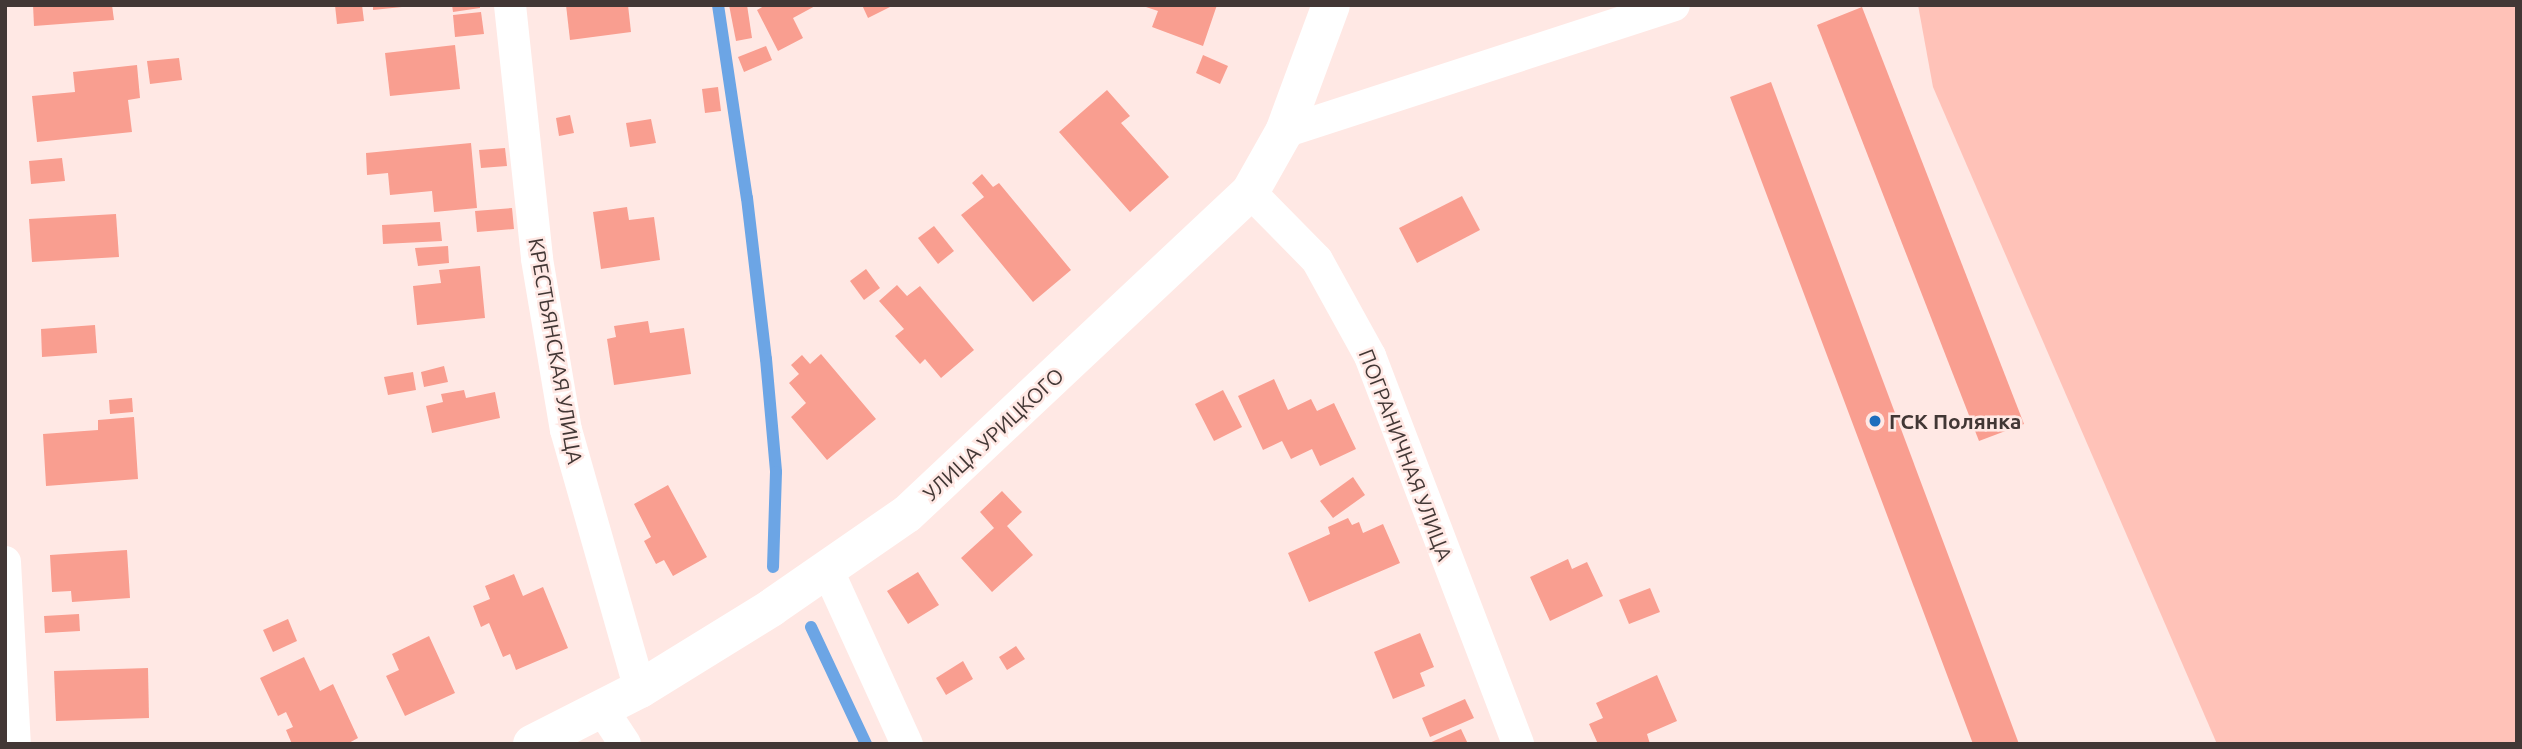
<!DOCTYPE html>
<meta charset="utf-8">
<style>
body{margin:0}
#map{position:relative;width:2522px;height:749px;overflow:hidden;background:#ffe8e4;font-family:Ubuntu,sans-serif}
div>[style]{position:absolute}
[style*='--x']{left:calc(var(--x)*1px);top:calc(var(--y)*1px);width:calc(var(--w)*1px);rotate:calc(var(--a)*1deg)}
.green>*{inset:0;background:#ffc2b8}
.stream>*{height:12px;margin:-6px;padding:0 6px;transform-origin:6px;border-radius:6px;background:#6ca5e5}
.building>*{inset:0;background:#f99e90}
.street>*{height:32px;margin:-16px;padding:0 16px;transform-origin:16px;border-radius:16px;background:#fff}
.secondary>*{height:38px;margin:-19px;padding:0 19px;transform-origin:19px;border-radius:19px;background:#fff}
.dots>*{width:19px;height:19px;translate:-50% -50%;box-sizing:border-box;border:4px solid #ffe8e4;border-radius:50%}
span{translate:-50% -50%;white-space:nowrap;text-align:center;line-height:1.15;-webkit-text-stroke:5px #ffe8e4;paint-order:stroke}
.street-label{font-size:21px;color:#423735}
.poi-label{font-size:21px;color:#423735;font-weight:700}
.left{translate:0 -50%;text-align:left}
.frame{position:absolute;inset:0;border:7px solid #423735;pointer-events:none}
</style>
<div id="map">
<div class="green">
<div style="clip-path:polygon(1918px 5px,2517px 5px,2517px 744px,2217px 744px,1933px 87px)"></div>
</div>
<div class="stream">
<div style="--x:718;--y:5;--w:195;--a:81.5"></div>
<div style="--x:747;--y:198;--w:162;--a:83.3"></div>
<div style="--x:766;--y:359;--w:113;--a:84.9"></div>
<div style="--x:776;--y:472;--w:95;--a:91.8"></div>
<div style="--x:811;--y:627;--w:129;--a:64.8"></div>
</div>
<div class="building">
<div style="clip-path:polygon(33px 5px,112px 5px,114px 20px,34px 26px)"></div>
<div style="clip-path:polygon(335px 5px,362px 5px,364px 21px,337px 24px)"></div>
<div style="clip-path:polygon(373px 5px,402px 5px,402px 7px,373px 10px)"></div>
<div style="clip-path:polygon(452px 5px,480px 5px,480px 8px,453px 12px)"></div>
<div style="clip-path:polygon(566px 5px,628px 5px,631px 32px,570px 40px)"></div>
<div style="clip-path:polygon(729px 5px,747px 5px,752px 38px,736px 41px)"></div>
<div style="clip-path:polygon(766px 5px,817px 5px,793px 18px,803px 38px,778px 51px,757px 10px)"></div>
<div style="clip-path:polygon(862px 5px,894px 5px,868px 18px)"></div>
<div style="clip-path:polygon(1217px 5px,1203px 46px,1152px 27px,1158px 11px,1143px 6px)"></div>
<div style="clip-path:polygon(1862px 7px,2024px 424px,1979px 441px,1817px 25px)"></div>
<div style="clip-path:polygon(481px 12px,484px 34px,455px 37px,453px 15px)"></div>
<div style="clip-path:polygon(455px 45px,460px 89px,390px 96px,385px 53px)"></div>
<div style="clip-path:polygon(766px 46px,772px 60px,744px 72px,738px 57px)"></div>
<div style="clip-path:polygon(1203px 55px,1228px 66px,1220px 84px,1196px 73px)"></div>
<div style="clip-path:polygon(179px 58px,182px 80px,150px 84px,147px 61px)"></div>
<div style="clip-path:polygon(137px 65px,140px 98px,128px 100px,132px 132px,37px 142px,32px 96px,75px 92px,73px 72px)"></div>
<div style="clip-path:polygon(1771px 82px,2019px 744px,1973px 744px,1730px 97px)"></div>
<div style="clip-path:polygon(718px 87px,721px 111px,705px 113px,702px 89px)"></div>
<div style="clip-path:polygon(1107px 90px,1130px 116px,1121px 123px,1169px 177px,1130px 212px,1059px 132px)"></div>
<div style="clip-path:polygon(570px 115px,574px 133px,559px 136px,556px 118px)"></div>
<div style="clip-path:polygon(651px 119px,656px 143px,630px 147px,626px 123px)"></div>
<div style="clip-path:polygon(471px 143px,477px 208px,434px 212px,432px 191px,390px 195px,388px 173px,367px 175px,366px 153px)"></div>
<div style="clip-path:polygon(505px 148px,507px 166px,481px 168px,479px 150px)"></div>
<div style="clip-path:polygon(62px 158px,65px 181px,31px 184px,29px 161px)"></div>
<div style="clip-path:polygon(982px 174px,993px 187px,999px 183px,1071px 270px,1033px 302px,961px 215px,984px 197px,972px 183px)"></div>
<div style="clip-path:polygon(1462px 196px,1480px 230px,1417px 263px,1399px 228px)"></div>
<div style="clip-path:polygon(627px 207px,629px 220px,654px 217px,660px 260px,601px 269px,593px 212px)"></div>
<div style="clip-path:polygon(512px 208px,514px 229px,477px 232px,475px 211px)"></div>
<div style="clip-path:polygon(116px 214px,119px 257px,32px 262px,29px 219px)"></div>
<div style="clip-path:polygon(440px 222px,442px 241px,383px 244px,382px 225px)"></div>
<div style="clip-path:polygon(934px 226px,954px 251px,938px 264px,918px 238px)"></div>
<div style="clip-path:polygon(448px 246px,449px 263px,418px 266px,415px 248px)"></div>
<div style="clip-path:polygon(480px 266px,485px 318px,417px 325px,413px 286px,441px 283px,439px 270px)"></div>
<div style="clip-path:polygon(866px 269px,880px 288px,864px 300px,850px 281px)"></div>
<div style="clip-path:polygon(897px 285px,907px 296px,920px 286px,974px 350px,941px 378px,925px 359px,920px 364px,895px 336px,904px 329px,879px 301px)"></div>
<div style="clip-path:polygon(648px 321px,650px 333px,684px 328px,691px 374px,614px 385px,607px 339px,616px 337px,614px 326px)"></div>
<div style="clip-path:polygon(95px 325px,97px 353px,42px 357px,41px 329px)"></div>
<div style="clip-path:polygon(821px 354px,876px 419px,827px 460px,791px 417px,806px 403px,789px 383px,799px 374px,791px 365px,802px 355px,810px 364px)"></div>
<div style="clip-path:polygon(444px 366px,448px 382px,424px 387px,421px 372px)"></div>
<div style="clip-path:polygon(413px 372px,416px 390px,388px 395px,384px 377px)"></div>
<div style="clip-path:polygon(1274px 379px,1288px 410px,1311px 399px,1317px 411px,1334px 403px,1356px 449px,1320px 466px,1312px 449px,1291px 459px,1282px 441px,1263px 450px,1238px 396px)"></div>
<div style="clip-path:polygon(464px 390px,466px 398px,495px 392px,500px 418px,432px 433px,426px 406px,443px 402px,441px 394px)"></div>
<div style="clip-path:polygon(1223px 390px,1242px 427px,1214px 441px,1195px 404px)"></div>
<div style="clip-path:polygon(132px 398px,133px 412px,110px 414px,109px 400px)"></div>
<div style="clip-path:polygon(134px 417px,138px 479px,46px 486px,43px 434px,98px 430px,98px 420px)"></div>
<div style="clip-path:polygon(1353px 477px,1365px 495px,1333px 518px,1320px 501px)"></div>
<div style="clip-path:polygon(668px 485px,707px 557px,673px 576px,664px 560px,656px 564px,644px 541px,651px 537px,634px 504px)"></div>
<div style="clip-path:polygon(1002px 491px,1022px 512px,1007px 526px,1033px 555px,992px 592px,961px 558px,994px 528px,980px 512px)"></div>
<div style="clip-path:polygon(1348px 518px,1352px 525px,1359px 522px,1363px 533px,1383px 524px,1400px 563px,1309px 602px,1288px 553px,1330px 534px,1328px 527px)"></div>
<div style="clip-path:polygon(127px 550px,130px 598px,72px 602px,71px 591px,52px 592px,50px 555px)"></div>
<div style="clip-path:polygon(1568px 559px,1572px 569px,1587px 562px,1603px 596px,1550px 621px,1530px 577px)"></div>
<div style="clip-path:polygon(918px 572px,939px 605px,908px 624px,887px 591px)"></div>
<div style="clip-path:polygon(514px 574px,523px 596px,543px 587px,568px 648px,516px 670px,510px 654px,503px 657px,489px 623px,481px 627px,473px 606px,490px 599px,485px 586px)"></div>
<div style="clip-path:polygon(1650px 588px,1660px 612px,1629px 624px,1619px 600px)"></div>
<div style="clip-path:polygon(79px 614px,80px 631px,45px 633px,44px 616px)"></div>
<div style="clip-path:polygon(288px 619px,297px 641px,273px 652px,263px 630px)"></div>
<div style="clip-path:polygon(1420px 633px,1434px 667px,1420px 673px,1425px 686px,1393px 699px,1374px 652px)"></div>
<div style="clip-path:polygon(429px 636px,455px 693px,405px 716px,386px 676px,399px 670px,392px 654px)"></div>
<div style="clip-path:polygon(1016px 646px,1025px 659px,1007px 670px,999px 657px)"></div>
<div style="clip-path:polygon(304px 657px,320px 691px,333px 684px,358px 738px,347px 744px,292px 744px,286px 730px,293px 727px,286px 712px,278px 716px,260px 678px)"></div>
<div style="clip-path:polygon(963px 661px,973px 679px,946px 695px,936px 678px)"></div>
<div style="clip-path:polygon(148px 668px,149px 718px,56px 721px,54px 671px)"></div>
<div style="clip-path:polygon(1657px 675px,1677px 721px,1647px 734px,1650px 744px,1598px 744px,1589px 724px,1603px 718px,1596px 703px)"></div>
<div style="clip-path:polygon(1465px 699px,1474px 718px,1430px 737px,1422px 718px)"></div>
<div style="clip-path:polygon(1461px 729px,1468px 744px,1427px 744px)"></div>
</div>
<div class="street">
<div style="--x:510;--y:5;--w:255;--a:83.9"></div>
<div style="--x:537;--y:259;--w:173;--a:80.4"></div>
<div style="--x:566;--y:430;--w:269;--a:74.1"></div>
<div style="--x:1284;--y:132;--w:410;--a:-18"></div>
<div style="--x:1250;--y:192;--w:95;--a:45.4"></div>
<div style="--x:1317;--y:260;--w:110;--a:61.1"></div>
<div style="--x:1370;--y:356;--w:415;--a:69.1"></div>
<div style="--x:5;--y:562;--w:182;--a:86.9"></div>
<div style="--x:828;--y:571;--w:190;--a:65.5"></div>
<div style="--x:602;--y:709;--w:42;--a:56.7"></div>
</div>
<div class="secondary">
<div style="--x:532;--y:744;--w:121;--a:-27"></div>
<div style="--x:640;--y:689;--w:154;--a:-31.7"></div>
<div style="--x:771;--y:608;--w:165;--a:-34.7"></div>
<div style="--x:907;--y:514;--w:470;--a:-43.2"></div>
<div style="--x:1250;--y:192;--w:69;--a:-60.5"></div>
<div style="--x:1284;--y:132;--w:135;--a:-69.7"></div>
</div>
<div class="dots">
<div style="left:1875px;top:421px;background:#1d6ebd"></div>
</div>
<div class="street-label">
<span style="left:556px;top:351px;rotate:80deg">КРЕСТЬЯНСКАЯ УЛИЦА</span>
<span style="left:993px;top:434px;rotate:-43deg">УЛИЦА УРИЦКОГО</span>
<span style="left:1406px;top:455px;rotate:69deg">ПОГРАНИЧНАЯ УЛИЦА</span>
</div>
<div class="poi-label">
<span class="left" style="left:1889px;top:421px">ГСК Полянка</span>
</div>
<div class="frame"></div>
</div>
